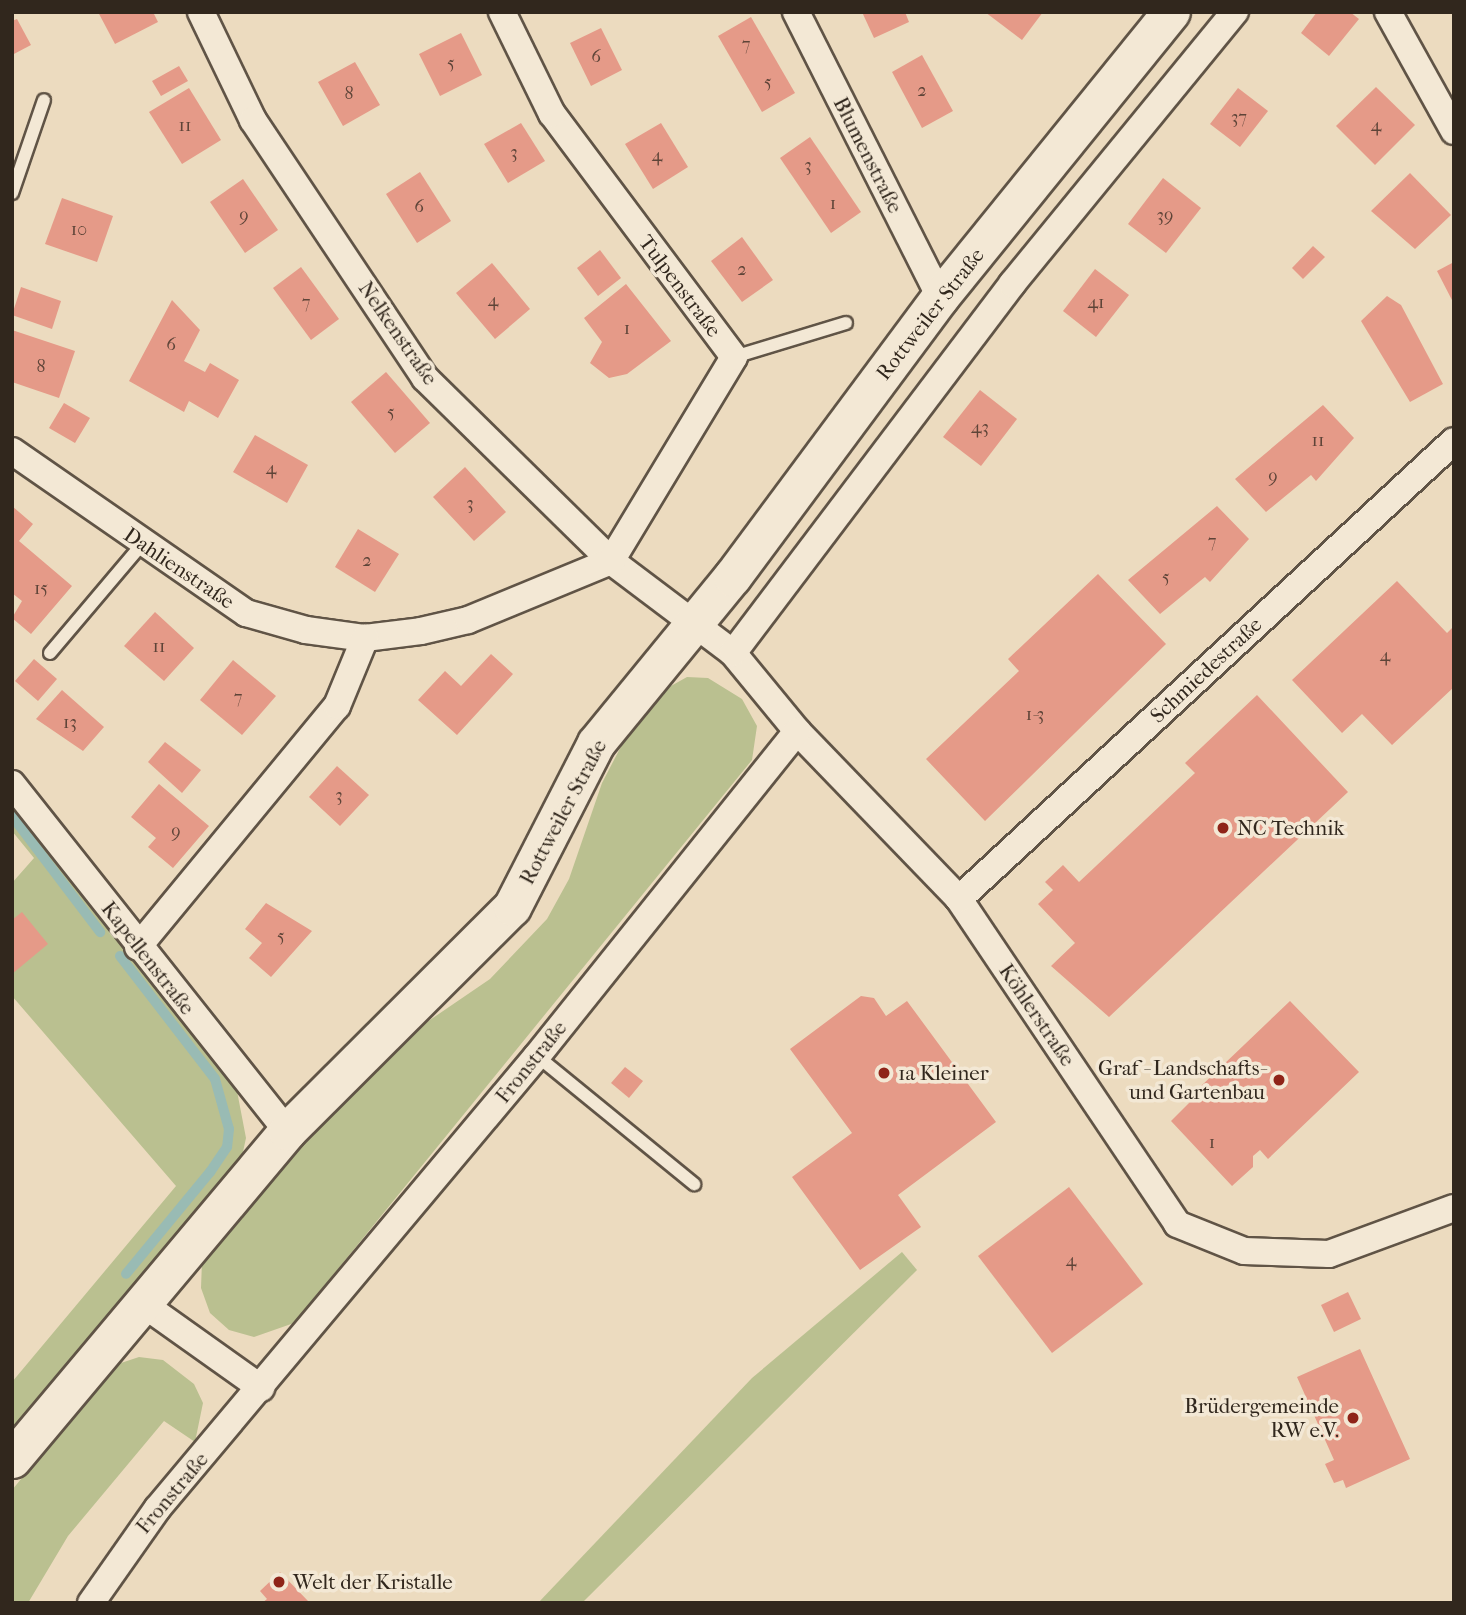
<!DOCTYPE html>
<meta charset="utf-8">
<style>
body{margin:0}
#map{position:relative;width:1466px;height:1615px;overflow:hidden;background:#ecdbbf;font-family:"IM FELL French Canon",serif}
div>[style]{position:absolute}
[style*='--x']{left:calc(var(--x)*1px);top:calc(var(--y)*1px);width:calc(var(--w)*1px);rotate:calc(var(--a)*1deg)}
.green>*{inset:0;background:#bac090}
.stream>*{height:10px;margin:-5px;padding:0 5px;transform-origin:5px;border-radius:5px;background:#99bbb4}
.building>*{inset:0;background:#e59a88}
.roads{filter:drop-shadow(2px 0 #605446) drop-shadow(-2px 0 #605446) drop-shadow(0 2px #605446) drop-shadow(0 -2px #605446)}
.lane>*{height:12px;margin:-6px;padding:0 6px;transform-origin:6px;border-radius:6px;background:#f3e8d5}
.street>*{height:26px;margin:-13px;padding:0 13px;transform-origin:13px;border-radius:13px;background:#f3e8d5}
.secondary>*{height:37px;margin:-18.5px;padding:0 18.5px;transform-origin:18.5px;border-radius:18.5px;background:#f3e8d5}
.dots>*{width:19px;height:19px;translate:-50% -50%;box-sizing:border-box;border:4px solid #f3e8d5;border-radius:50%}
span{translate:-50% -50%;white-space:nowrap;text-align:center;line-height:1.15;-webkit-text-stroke:7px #f3e8d5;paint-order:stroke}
.number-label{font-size:18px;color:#5e4438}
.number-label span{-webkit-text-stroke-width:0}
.street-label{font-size:21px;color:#31271d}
.poi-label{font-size:21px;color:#31271d}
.left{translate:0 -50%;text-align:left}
.right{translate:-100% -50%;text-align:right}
.frame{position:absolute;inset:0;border:14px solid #31271d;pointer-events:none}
</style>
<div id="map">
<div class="green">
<div style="clip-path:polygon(687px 677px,708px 678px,742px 699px,757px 726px,752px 760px,294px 1323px,254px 1337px,229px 1330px,210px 1313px,201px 1288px,202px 1261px,260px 1186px,386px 1050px,490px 979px,547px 919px,569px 879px,602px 783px,627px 735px,662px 691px)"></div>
<div style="clip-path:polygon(12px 795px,217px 1062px,237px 1091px,246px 1138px,241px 1161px,12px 1435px,12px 1382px,176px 1186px,12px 996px,12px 883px,34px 858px,12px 831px)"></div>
<div style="clip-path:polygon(902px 1252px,917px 1270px,582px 1603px,538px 1603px,752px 1378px)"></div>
<div style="clip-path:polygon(139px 1357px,163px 1360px,194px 1384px,203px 1403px,195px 1442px,164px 1421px,68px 1536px,28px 1603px,12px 1603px,12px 1490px,115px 1365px)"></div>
</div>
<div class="stream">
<div style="--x:12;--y:816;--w:146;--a:52.8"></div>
<div style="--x:120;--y:956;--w:155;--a:52.3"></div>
<div style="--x:215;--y:1079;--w:52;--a:74.4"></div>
<div style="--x:229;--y:1129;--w:18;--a:96"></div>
<div style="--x:227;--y:1147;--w:30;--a:124"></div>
<div style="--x:210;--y:1172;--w:132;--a:129.5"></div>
</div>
<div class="building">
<div style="clip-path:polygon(98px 12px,153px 12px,158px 22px,115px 44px)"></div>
<div style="clip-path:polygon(862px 12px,905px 12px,909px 22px,874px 38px)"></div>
<div style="clip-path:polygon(985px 12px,1043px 12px,1022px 40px)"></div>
<div style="clip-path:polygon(1317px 12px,1350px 12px,1359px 19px,1329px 56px,1301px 33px)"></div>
<div style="clip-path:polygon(751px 17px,795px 93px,762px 112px,718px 36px)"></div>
<div style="clip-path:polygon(17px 19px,31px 45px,12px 55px,12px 21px)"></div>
<div style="clip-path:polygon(601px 28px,622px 70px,591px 86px,570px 43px)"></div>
<div style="clip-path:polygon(461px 33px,482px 75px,440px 96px,419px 54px)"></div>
<div style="clip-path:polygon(922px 55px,953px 111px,922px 128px,892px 72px)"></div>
<div style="clip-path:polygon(355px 62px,380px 105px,343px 126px,318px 82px)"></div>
<div style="clip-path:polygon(179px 66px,188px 81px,161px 96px,152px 81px)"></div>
<div style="clip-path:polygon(1376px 87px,1415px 125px,1375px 165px,1336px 126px)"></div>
<div style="clip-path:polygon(189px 88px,221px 140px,182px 164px,149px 112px)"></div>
<div style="clip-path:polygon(1238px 88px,1268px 111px,1240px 147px,1210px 124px)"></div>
<div style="clip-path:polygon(521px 123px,545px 161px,508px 183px,484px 144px)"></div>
<div style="clip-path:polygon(661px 123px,688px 167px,653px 189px,625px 144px)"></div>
<div style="clip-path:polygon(810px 137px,861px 212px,831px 233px,780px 158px)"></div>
<div style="clip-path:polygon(420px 172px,451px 221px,417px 243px,386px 194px)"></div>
<div style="clip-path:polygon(1410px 173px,1451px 215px,1415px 249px,1371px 211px)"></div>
<div style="clip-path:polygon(1163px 178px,1201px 208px,1166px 253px,1128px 224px)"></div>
<div style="clip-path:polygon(243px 179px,278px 230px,245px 253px,210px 202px)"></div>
<div style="clip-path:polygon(62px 198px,113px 216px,97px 262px,45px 244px)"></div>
<div style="clip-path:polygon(742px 237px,773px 280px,742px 302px,711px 261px)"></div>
<div style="clip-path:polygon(1313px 246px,1325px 257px,1303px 279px,1292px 268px)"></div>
<div style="clip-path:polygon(600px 250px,621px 278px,598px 296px,577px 268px)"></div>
<div style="clip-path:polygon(1454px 262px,1454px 304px,1437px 271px)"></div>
<div style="clip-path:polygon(492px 263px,530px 309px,495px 339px,456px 293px)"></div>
<div style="clip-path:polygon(301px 267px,339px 319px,311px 340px,273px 288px)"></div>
<div style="clip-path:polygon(1095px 269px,1129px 295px,1096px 337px,1063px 311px)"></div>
<div style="clip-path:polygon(626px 284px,671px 341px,627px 374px,609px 378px,590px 363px,602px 342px,584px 318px)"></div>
<div style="clip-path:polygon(21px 287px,61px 301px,52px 329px,12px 315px)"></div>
<div style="clip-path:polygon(1387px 296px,1401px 305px,1443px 384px,1410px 402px,1361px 321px)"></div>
<div style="clip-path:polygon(172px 300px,200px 330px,184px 361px,205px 372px,210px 363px,239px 380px,218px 418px,189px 401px,184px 412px,129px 381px)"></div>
<div style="clip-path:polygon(12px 330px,75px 351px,59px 398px,12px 382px)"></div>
<div style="clip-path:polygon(386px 372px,430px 423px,395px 453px,351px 402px)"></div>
<div style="clip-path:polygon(980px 390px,1017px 419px,981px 466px,943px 437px)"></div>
<div style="clip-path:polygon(64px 403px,90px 418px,75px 443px,49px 428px)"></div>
<div style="clip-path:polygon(1323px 405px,1354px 438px,1316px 481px,1311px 475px,1266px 512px,1235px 479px)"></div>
<div style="clip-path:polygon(255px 435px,308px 465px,287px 503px,233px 472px)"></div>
<div style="clip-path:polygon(465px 467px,506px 512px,474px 541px,433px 497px)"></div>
<div style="clip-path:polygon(12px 506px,33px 524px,19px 541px,72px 586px,31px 634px,12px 618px,22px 601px,12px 593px)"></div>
<div style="clip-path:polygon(1217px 506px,1249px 539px,1210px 582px,1205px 577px,1160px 614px,1128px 580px)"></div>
<div style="clip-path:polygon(358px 529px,399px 554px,375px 592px,335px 567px)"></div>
<div style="clip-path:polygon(1098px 574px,1166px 644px,985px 821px,926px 759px,1019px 671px,1008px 659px)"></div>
<div style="clip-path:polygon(1397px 581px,1447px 633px,1454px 626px,1454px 687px,1392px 745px,1362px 714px,1342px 733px,1292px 680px)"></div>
<div style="clip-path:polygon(155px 612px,194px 648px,164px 681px,124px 646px)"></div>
<div style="clip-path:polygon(491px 654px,513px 674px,457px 735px,418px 700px,445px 671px,461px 686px)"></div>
<div style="clip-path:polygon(34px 659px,57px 679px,38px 701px,15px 681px)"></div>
<div style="clip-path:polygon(233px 660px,276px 696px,242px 735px,200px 700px)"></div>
<div style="clip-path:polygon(62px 690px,104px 727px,83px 751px,36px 719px)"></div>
<div style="clip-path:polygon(1257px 695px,1348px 792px,1109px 1017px,1051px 966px,1075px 943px,1038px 904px,1053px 890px,1045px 882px,1063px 865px,1079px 882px,1195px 773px,1185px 763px)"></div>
<div style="clip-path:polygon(165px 742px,201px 770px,182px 793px,148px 762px)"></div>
<div style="clip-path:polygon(337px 766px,369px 795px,340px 826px,309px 797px)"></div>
<div style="clip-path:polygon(159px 784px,209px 826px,173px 868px,148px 847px,156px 838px,131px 817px)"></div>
<div style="clip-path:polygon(266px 903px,312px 931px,271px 977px,249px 958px,262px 943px,245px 929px)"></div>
<div style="clip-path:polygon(22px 912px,48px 944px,12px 974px,12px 920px)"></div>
<div style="clip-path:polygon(861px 996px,874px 998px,886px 1016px,907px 1001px,996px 1122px,898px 1195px,921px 1227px,860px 1270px,792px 1177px,852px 1133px,790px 1049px)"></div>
<div style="clip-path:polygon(1290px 1001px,1359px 1072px,1268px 1159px,1260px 1150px,1253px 1156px,1253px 1167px,1232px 1186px,1171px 1121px,1191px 1101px,1208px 1095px,1200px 1087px)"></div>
<div style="clip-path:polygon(625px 1067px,643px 1081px,629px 1098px,611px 1083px)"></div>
<div style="clip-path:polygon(1069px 1187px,1143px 1284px,1052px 1353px,978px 1256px)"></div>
<div style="clip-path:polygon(1348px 1292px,1361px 1319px,1334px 1332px,1321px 1305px)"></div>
<div style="clip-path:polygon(1360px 1349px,1410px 1459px,1346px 1488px,1343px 1480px,1334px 1483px,1325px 1464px,1334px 1460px,1297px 1377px)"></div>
<div style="clip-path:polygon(280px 1572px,308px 1601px,306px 1603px,262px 1603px,267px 1599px,260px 1591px)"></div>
</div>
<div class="roads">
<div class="lane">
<div style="--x:12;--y:193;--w:98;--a:-71"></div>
<div style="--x:734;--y:357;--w:117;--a:-16.9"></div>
<div style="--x:50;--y:653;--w:143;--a:-49.8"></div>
<div style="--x:537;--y:1056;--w:203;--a:39.2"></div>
</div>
<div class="street">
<div style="--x:201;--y:12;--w:120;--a:64.3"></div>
<div style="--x:253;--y:120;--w:310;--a:56.3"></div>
<div style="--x:425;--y:378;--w:261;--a:44.5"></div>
<div style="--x:611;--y:561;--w:153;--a:37"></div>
<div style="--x:733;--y:653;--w:101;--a:50.6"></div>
<div style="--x:797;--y:731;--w:233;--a:46"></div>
<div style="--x:959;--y:899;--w:391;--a:56.1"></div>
<div style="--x:1177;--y:1224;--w:72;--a:21.9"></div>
<div style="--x:1244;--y:1251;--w:85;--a:2"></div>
<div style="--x:1329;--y:1254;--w:133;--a:-20.2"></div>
<div style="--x:796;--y:12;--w:319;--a:63.2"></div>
<div style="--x:1388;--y:12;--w:136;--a:61"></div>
<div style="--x:12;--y:451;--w:285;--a:34.7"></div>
<div style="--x:246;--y:613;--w:62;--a:15.8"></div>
<div style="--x:306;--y:630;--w:60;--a:7.7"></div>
<div style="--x:365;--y:638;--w:56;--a:-7.1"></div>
<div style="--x:421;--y:631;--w:48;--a:-13.2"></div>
<div style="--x:468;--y:620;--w:155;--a:-22.4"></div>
<div style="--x:611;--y:561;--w:238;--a:-58.9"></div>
<div style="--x:734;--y:357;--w:304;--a:-126.8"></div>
<div style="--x:552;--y:114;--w:114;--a:-116.1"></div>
<div style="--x:733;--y:653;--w:463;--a:-52.9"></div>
<div style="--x:1012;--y:284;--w:352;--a:-50.7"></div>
<div style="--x:12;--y:784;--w:443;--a:51.6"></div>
<div style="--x:959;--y:899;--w:674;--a:-42.78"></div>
<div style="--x:138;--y:947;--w:313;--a:-50.5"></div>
<div style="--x:337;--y:706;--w:74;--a:-67.6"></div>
<div style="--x:143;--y:1304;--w:145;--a:35.4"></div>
<div style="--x:91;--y:1603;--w:115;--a:-54.9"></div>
<div style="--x:157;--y:1509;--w:591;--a:-50.01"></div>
<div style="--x:537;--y:1056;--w:416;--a:-51.3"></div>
</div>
<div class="secondary">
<div style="--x:12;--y:1459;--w:428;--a:-50"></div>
<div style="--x:287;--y:1131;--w:317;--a:-44.9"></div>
<div style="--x:512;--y:907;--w:184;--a:-62.9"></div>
<div style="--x:596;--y:743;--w:215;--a:-50.7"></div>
<div style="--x:732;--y:577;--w:349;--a:-53.4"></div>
<div style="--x:940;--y:297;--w:367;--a:-51"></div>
</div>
</div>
<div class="dots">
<div style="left:1223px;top:828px;background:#8f2418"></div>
<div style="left:884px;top:1073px;background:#8f2418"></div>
<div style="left:1279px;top:1080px;background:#8f2418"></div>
<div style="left:1353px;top:1418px;background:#8f2418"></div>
<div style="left:279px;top:1582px;background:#8f2418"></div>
</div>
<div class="number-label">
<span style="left:746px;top:45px">7</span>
<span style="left:596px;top:57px">6</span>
<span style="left:451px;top:64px">5</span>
<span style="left:768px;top:83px">5</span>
<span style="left:922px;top:91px">2</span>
<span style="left:349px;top:94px">8</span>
<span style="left:1239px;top:118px">37</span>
<span style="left:185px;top:126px">11</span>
<span style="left:1376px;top:126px">4</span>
<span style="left:514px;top:153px">3</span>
<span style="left:657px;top:156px">4</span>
<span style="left:808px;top:166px">3</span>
<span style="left:833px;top:204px">1</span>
<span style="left:419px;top:207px">6</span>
<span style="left:244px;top:216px">9</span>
<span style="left:1165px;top:216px">39</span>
<span style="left:79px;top:230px">10</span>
<span style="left:742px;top:270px">2</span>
<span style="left:493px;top:301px">4</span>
<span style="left:306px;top:303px">7</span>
<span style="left:1096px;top:303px">41</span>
<span style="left:627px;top:329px">1</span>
<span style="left:171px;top:345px">6</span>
<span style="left:41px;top:367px">8</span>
<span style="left:391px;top:413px">5</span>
<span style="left:980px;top:428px">43</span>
<span style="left:1318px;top:441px">11</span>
<span style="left:271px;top:469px">4</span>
<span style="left:1273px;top:477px">9</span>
<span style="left:470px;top:504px">3</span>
<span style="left:1212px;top:542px">7</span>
<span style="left:367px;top:561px">2</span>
<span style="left:1166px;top:578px">5</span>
<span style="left:41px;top:589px">15</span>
<span style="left:159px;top:647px">11</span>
<span style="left:1385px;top:656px">4</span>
<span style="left:238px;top:698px">7</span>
<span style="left:1035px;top:715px">1-3</span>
<span style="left:70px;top:723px">13</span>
<span style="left:339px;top:796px">3</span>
<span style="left:176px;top:832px">9</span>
<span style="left:281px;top:937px">5</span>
<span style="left:1212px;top:1143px">1</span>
<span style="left:1071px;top:1261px">4</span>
</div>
<div class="street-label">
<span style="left:868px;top:155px;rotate:63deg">Blumenstraße</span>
<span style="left:680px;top:286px;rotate:53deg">Tulpenstraße</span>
<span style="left:930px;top:314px;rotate:-52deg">Rottweiler Straße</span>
<span style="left:398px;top:333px;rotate:55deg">Nelkenstraße</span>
<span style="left:179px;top:568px;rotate:34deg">Dahlienstraße</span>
<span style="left:1206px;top:670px;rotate:-43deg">Schmiedestraße</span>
<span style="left:563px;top:812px;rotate:-62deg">Rottweiler Straße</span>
<span style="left:148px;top:958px;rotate:52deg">Kapellenstraße</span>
<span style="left:1037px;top:1015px;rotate:56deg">Köhlerstraße</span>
<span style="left:531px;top:1062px;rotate:-51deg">Fronstraße</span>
<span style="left:172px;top:1493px;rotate:-50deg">Fronstraße</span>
</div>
<div class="poi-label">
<span class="left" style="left:1237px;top:828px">NC Technik</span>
<span class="right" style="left:1265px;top:1080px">Graf - Landschafts-<br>und Gartenbau</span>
<span class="left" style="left:898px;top:1073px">1a Kleiner</span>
<span class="right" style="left:1339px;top:1418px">Brüdergemeinde<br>RW e.V.</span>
<span class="left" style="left:293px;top:1582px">Welt der Kristalle</span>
</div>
<div class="frame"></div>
</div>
